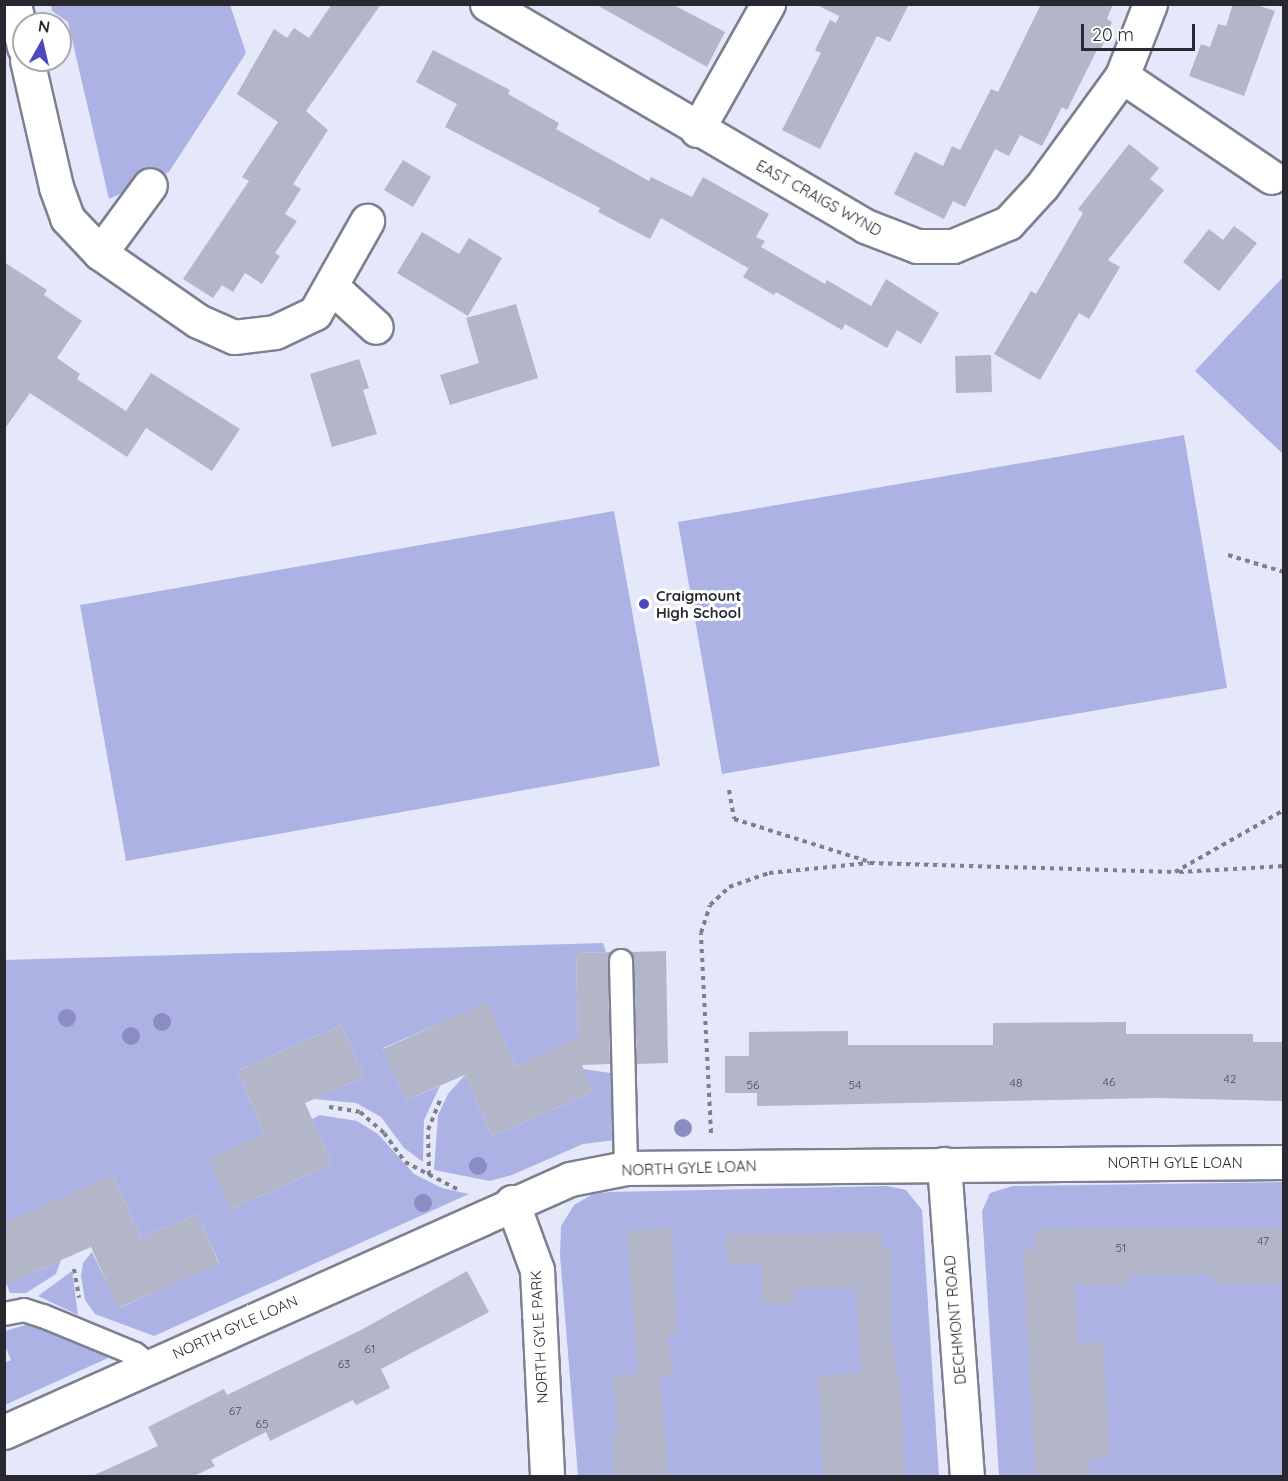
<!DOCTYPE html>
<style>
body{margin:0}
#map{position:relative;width:1288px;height:1481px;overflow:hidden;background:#e5e8fb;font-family:Quicksand,sans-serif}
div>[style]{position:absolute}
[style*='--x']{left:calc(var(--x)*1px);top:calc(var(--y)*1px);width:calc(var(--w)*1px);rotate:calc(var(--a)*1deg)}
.green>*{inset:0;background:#acb3e4}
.building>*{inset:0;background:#b3b6c8}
.path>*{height:4px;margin-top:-2px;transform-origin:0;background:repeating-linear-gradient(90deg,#7d7f8b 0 4.5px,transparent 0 9px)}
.roads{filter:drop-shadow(2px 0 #7d8091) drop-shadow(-2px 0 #7d8091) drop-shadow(0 2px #7d8091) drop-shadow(0 -2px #7d8091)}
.service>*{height:22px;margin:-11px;padding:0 11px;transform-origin:11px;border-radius:11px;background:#fff}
.minor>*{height:33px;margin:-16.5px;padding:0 16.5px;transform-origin:16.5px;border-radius:16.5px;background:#fff}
.trees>*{width:18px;height:18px;margin:-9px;border-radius:50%;background:#8b8dc2}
.dots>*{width:16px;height:16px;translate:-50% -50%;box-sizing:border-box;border:3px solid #fff;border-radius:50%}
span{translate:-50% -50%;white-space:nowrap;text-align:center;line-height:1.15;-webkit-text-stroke:6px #fff;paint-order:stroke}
.number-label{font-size:12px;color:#4b4c56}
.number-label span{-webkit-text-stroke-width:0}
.street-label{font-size:15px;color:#282930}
.poi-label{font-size:15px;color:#282930;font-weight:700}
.left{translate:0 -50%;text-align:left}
.frame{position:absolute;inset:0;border:6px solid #282930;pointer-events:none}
.north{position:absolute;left:12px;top:12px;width:60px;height:60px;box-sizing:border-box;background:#fff;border:2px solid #a9a9ac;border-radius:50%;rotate:8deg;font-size:16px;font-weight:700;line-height:24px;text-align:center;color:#282930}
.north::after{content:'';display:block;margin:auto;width:21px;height:27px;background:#4c49bf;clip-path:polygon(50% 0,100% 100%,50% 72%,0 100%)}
.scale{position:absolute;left:1081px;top:24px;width:114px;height:27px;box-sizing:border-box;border:3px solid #282930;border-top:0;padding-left:8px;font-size:18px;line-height:21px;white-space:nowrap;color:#282930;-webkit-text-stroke:4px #fff;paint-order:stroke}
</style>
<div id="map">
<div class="green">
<div style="clip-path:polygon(51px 5px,230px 5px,246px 53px,169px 172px,109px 199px,68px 22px,52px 11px)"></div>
<div style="clip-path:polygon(1283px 277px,1283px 454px,1195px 371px)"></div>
<div style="clip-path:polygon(1184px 435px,1227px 688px,722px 774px,678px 522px)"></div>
<div style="clip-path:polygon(614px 511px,660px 766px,126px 861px,80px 605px)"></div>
<div style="clip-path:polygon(603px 943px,606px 952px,576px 953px,578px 1040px,515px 1066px,487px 1003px,383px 1048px,406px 1100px,440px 1086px,424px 1120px,423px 1162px,404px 1148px,381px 1117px,356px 1103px,314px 1099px,364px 1077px,341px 1025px,237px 1071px,265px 1134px,231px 1209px,332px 1164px,312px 1119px,320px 1115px,357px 1121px,378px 1134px,414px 1174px,442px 1188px,469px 1194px,154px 1336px,95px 1314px,85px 1300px,81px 1276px,83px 1263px,92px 1252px,119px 1308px,219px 1263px,197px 1214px,141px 1238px,113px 1175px,32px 1273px,61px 1260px,56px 1274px,26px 1293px,10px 1293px,5px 1280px,4px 960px)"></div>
<div style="clip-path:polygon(583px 1069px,617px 1074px,616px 1140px,583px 1144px,512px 1175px,490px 1181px,434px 1170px,438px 1115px,448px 1094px,465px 1075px,492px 1136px,593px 1092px)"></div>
<div style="clip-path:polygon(1283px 1182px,1283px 1476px,999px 1476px,982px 1211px,990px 1193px,1013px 1186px)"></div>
<div style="clip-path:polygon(887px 1186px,906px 1190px,922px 1210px,939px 1476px,578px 1476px,560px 1255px,561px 1226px,574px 1205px,593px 1194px,610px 1192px)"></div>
<div style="clip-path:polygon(72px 1271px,78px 1315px,38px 1296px)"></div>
<div style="clip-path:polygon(32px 1323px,110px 1357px,5px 1405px,4px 1363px,11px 1360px,5px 1346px,5px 1331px)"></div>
</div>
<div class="building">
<div style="clip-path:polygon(332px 4px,381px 4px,306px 111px,328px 130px,293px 184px,301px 189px,285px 214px,297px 221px,275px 253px,280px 256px,262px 284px,245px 273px,233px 292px,222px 285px,213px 298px,183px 279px,249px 181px,242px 177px,278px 122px,237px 94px,274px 29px,287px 38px,294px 28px,309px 38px)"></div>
<div style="clip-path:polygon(595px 4px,672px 4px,725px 32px,707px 67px)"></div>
<div style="clip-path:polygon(815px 4px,909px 4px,890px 42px,877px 36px,820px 149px,782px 130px,821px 53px,815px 50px,830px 20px,836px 23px,839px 16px)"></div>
<div style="clip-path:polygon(1041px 4px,1113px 4px,1107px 19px,1112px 22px,1101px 49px,1098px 48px,1067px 110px,1062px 107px,1042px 146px,1020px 135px,1009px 156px,995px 149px,965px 207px,953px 201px,944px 219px,894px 194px,915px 152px,943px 166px,952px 146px,960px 150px,991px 89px,998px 92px)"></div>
<div style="clip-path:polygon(1233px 4px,1254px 4px,1275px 11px,1244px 96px,1189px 76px,1201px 44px,1210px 47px,1218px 24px,1226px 26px)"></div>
<div style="clip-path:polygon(433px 50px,510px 90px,508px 94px,559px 123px,556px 129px,649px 181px,651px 177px,692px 197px,703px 177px,769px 214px,756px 237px,765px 241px,761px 247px,825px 284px,827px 280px,871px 306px,886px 279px,939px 313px,921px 344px,897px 330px,887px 348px,845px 324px,842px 330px,776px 292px,774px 295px,743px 277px,751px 264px,748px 268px,661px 218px,650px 239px,598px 212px,600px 208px,445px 127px,457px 104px,416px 82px)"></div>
<div style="clip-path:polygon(1129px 144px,1159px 168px,1150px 179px,1164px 190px,1108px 260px,1120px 267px,1089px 319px,1079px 313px,1040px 380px,994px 354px,1031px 291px,1036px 294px,1083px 213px,1078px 209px)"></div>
<div style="clip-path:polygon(403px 160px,431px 177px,413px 207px,384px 190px)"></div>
<div style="clip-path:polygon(1234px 226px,1257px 243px,1219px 291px,1183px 262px,1209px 229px,1223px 240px)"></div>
<div style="clip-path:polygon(422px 232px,459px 254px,469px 238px,502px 258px,468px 316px,397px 273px)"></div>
<div style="clip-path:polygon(4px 262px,47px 290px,44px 295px,82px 321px,57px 358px,80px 374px,77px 379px,126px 411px,151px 373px,240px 429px,212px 471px,146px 428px,127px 457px,30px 393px,4px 430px)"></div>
<div style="clip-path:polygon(516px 304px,538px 378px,450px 405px,440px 375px,479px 363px,466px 318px)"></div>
<div style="clip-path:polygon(991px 355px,992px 392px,956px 393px,955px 356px)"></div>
<div style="clip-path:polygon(359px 359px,369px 388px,363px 390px,377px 434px,332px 447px,310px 374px)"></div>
<div style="clip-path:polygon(666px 951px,668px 1063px,637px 1064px,634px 961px,630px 952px)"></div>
<div style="clip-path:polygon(611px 952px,608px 961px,610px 1064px,582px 1065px,593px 1092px,492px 1136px,465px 1075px,406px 1100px,383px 1049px,487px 1002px,515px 1066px,578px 1038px,576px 953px)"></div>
<div style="clip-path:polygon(1126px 1022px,1126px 1034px,1253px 1034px,1253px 1042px,1284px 1042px,1284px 1101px,1156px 1098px,757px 1106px,757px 1093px,725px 1093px,725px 1056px,749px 1056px,749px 1032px,848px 1031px,848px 1045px,993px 1045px,993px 1023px)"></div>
<div style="clip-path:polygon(341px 1025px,364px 1077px,305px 1103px,332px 1164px,231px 1209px,209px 1159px,265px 1134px,237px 1071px)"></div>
<div style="clip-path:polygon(113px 1175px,141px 1238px,197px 1214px,219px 1264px,118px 1308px,91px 1247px,4px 1285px,4px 1223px)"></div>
<div style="clip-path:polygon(672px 1228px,677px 1334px,668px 1334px,672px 1376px,660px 1376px,668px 1476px,615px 1476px,611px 1435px,618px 1435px,613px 1376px,638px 1374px,627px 1231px)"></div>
<div style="clip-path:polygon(1284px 1228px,1284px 1284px,1213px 1284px,1212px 1274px,1128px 1275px,1128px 1285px,1075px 1285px,1078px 1344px,1103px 1342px,1110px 1457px,1089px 1459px,1090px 1476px,1035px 1476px,1023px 1251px,1035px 1248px,1035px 1229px)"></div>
<div style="clip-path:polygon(882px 1233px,881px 1249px,891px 1249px,891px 1327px,897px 1379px,901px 1379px,904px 1476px,823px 1476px,818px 1376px,861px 1373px,856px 1288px,794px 1289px,794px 1304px,762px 1304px,762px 1263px,727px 1265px,726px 1234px)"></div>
<div style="clip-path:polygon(467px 1271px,489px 1312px,381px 1369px,390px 1388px,356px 1405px,353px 1400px,270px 1441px,266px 1432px,211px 1460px,215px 1466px,194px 1476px,92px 1476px,158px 1446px,148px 1427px,224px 1389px,227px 1395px,361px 1330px)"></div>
</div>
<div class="path">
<div style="--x:1228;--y:555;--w:59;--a:16.9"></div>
<div style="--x:729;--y:790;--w:29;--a:80"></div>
<div style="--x:734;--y:819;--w:139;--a:17.5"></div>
<div style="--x:1179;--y:872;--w:105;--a:-3.3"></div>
<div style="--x:329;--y:1107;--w:31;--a:9"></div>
<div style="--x:360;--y:1112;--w:32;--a:41"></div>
<div style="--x:384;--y:1133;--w:36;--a:54"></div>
<div style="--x:405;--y:1162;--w:59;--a:27.4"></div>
<div style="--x:711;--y:1133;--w:200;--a:-92.9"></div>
<div style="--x:701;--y:933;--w:29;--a:-72"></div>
<div style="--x:710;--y:905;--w:26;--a:-43"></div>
<div style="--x:729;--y:887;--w:42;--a:-19.3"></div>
<div style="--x:769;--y:873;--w:101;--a:-5.7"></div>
<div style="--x:870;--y:863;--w:305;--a:1.7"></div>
<div style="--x:1175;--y:872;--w:125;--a:-29.6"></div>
<div style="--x:429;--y:1175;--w:45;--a:-91.3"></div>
<div style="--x:428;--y:1130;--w:35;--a:-68"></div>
<div style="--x:74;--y:1269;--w:29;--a:80"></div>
</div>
<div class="roads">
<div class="service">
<div style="--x:621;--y:961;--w:207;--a:88.6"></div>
<div style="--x:4;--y:1314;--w:20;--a:-11"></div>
<div style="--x:24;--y:1310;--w:20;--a:18"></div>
<div style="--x:43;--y:1316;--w:100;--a:22.4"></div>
<div style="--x:135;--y:1354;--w:18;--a:38"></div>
</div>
<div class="minor">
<div style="--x:14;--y:4;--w:44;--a:76.9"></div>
<div style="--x:487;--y:4;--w:438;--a:30.4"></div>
<div style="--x:865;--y:226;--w:56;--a:21"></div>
<div style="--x:917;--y:246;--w:36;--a:0"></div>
<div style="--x:953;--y:246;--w:60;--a:-22.7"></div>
<div style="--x:1008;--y:223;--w:50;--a:-47.4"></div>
<div style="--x:1042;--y:186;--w:136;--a:-54"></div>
<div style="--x:1150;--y:4;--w:77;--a:111.3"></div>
<div style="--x:1122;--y:76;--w:180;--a:34.1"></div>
<div style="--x:27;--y:60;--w:130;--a:77.1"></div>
<div style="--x:56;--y:187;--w:33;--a:70"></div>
<div style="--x:67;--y:218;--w:48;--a:46.7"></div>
<div style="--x:100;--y:253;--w:119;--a:34.8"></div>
<div style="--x:198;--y:321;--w:39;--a:24"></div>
<div style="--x:234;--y:337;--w:41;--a:-7"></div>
<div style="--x:275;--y:332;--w:44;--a:-25.4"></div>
<div style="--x:315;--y:313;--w:106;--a:-60.5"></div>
<div style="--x:697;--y:130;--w:145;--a:-60.6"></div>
<div style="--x:100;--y:253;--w:84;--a:-53.7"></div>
<div style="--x:332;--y:287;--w:59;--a:42.3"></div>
<div style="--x:944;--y:1164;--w:313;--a:85.8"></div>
<div style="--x:512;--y:1202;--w:72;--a:69.8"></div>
<div style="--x:537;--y:1270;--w:206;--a:87.2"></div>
<div style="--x:4;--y:1432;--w:620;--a:-24.08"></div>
<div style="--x:570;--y:1179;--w:57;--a:-11.1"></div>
<div style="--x:626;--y:1168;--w:658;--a:-0.52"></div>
</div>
</div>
<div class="trees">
<div style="left:67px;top:1018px"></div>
<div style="left:162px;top:1022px"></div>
<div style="left:131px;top:1036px"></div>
<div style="left:683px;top:1128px"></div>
<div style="left:478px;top:1166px"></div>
<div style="left:423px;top:1203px"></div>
</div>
<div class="dots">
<div style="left:644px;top:604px;background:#4c49bf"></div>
</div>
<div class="number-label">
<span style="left:1230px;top:1079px">42</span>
<span style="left:1109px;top:1082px">46</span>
<span style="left:1016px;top:1083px">48</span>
<span style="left:753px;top:1085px">56</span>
<span style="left:855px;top:1085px">54</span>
<span style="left:1263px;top:1241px">47</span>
<span style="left:1121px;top:1248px">51</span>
<span style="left:370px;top:1349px">61</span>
<span style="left:344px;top:1364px">63</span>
<span style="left:235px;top:1411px">67</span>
<span style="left:262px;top:1424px">65</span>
</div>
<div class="street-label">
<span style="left:819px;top:198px;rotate:29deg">EAST CRAIGS WYND</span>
<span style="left:1175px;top:1163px">NORTH GYLE LOAN</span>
<span style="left:689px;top:1168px;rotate:-2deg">NORTH GYLE LOAN</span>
<span style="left:955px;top:1320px;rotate:-95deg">DECHMONT ROAD</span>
<span style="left:235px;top:1327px;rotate:-24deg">NORTH GYLE LOAN</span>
<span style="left:539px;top:1337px;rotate:-93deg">NORTH GYLE PARK</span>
</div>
<div class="poi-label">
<span class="left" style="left:656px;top:604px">Craigmount<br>High School</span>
</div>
<div class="frame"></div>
<div class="north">N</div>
<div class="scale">20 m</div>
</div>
